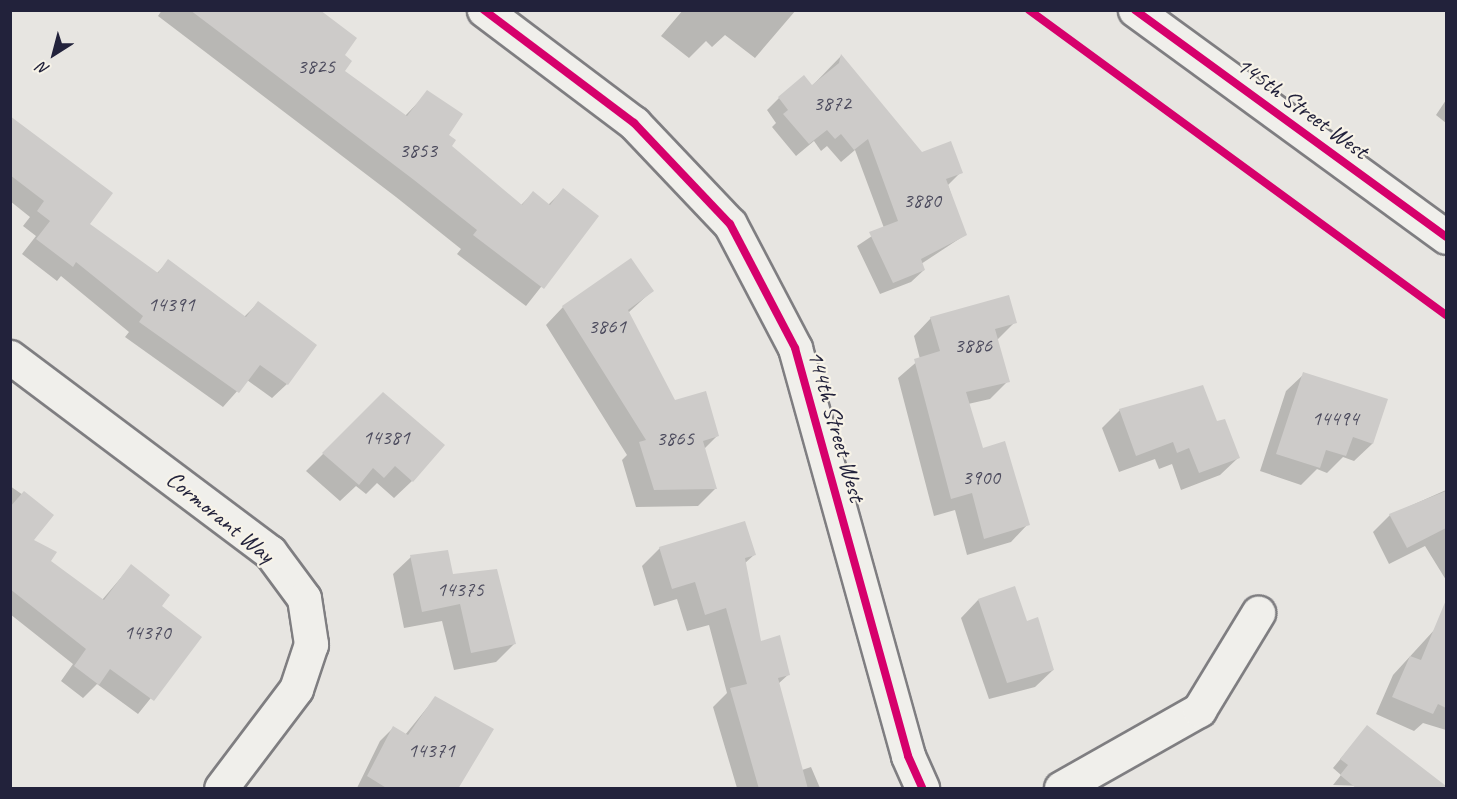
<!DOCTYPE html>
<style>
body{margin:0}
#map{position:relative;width:1457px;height:799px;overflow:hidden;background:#e7e5e1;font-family:Caveat,sans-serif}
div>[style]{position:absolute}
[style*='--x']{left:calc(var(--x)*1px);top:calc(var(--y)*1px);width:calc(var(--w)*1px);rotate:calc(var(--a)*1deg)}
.shadow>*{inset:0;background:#0003}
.building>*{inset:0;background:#cdcbc9}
.roads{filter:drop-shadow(2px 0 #7f7e81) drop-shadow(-2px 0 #7f7e81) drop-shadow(0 2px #7f7e81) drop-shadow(0 -2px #7f7e81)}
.minor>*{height:33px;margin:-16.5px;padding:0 16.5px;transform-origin:16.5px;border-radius:16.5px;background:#f0efeb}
.tertiary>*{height:33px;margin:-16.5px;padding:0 16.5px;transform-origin:16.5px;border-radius:16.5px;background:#f0efeb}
.cycleway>*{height:8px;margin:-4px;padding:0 4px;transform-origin:4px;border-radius:4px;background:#d6006c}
span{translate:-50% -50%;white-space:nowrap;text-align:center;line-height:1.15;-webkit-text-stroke:4.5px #f7f3e8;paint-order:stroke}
.number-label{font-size:21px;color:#4d4c5e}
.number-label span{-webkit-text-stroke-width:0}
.street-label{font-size:24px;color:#22223b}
.frame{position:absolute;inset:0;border:12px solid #22223b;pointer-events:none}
.north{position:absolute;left:24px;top:24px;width:60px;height:60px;-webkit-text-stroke:4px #f7f3e8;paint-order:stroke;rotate:216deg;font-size:16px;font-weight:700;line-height:24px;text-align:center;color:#22223b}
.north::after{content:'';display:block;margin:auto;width:21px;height:27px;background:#22223b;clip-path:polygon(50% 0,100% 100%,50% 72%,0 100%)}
</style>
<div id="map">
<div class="shadow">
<div style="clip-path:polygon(162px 10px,274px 10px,342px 56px,343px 71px,405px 116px,428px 92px,450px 147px,520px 206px,533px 193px,548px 205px,563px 190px,597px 216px,526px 306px,457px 254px,461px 249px,396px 197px,158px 16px)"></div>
<div style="clip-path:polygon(683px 10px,796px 10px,755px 58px,725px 35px,712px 47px,706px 41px,689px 58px,661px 36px)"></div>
<div style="clip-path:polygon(841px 56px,921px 154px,961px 172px,948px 185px,965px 235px,921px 264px,924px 270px,911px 282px,880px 294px,857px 246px,884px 228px,855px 150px,841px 162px,827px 146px,821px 151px,814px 141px,796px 156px,772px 127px,776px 123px,767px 110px,779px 98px,811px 87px)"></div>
<div style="clip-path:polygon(1446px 100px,1446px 123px,1436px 115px)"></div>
<div style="clip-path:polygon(10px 117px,88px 224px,156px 274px,169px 261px,244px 317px,258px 303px,287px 384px,272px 398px,247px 380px,223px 407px,125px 337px,129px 332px,61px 276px,57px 281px,22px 254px,36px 236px,23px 226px,30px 217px,10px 201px)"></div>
<div style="clip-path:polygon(652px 291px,628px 313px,674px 402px,717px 436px,704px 449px,715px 489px,698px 506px,636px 507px,622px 460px,627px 455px,546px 325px,563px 307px)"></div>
<div style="clip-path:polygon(931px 318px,1015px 322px,997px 340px,1008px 381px,990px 399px,968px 404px,982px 450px,1028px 524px,1011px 542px,967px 555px,955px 510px,934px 516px,898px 378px,920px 359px,914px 336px)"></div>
<div style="clip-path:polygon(1304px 374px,1386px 400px,1372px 444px,1354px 461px,1343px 457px,1327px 473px,1317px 469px,1301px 485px,1260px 471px,1286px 391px)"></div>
<div style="clip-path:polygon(383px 394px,412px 481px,394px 498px,377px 483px,366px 494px,356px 486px,340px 501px,306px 471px)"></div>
<div style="clip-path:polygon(1120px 410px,1216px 423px,1238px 458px,1220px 475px,1181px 490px,1172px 464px,1159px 469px,1155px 459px,1119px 472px,1102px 428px)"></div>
<div style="clip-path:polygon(10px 486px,52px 515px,31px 541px,49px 561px,102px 600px,131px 566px,160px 606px,200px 637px,138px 714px,97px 684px,83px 698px,61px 681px,73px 664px,10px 614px)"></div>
<div style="clip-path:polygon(1446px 490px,1446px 580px,1425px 546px,1389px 564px,1373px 532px,1390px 515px)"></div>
<div style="clip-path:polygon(660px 548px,754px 555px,744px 564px,760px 643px,789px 674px,778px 684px,802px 770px,811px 767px,820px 788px,737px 788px,713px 707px,727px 693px,709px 625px,687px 631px,677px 599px,654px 606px,642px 566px)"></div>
<div style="clip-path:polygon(411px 557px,452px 576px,514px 644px,496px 662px,454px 670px,442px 621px,404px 628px,393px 574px)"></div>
<div style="clip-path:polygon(978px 600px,1027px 623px,1053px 670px,1035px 687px,989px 699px,961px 618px)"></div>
<div style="clip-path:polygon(1436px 628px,1446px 633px,1446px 730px,1423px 723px,1414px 731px,1376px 714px,1393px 675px)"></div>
<div style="clip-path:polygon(435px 698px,456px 788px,357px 788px,380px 741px,393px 728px,405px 735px)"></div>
<div style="clip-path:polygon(1367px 727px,1421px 788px,1333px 785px,1341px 775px,1333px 768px)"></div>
</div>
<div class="building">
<div style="clip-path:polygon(190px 10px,320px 10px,357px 38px,345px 55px,352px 61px,345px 71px,407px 116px,427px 90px,463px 114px,449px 135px,456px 140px,452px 146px,522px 205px,533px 191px,550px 205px,563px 188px,599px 216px,544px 289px,473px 235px,477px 230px,414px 180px)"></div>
<div style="clip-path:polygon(841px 54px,922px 152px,951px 141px,963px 173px,946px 179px,967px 235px,921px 259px,925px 270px,893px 283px,869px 232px,898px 221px,868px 139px,854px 150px,841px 134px,835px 139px,827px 130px,809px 144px,783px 114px,788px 110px,778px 97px,804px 75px,812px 85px,839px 63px)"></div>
<div style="clip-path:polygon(10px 116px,113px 193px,90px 224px,158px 273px,168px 259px,246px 317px,258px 301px,317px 345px,288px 385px,260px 365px,239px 393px,139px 322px,143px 316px,76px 262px,73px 267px,36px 239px,50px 221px,37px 211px,44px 201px,10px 175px)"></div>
<div style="clip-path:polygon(631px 258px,654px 291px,628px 310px,675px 400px,706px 391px,719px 436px,703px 441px,717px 489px,654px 490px,639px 442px,646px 440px,562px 306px)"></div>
<div style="clip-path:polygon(1009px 295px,1017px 323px,995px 329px,1010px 382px,966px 392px,983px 448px,1005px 441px,1030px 525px,984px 539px,972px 493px,951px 499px,914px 359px,940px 351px,930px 317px)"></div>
<div style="clip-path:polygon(1303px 372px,1388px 399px,1373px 444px,1353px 437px,1346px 456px,1326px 450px,1320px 468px,1276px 454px)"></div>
<div style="clip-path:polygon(1203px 385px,1217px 421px,1225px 419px,1240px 458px,1199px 473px,1189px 448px,1177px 453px,1173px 442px,1136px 456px,1119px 409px)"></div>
<div style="clip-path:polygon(383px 392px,445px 445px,413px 482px,395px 466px,384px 478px,373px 468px,359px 485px,322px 453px)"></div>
<div style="clip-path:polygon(24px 491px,54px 515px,34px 540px,57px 552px,51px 561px,104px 600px,131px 564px,170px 595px,162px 606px,202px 637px,154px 701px,110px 669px,99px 685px,74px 666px,86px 649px,10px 589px,10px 507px)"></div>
<div style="clip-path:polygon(1446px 491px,1446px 528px,1407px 548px,1389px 514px)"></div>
<div style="clip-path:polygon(745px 521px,756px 555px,745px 558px,761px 641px,780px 635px,790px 675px,778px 678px,808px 789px,759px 789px,730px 688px,747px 684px,726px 608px,705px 615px,695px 582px,672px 589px,659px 547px)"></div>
<div style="clip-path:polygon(448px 550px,453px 574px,497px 569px,516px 644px,471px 653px,460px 604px,422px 612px,410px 555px)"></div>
<div style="clip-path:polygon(1015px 586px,1027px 621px,1038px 617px,1054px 670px,1007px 683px,978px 599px)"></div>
<div style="clip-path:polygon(1446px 600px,1446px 708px,1438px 704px,1433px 714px,1392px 697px,1410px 656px,1421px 660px)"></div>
<div style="clip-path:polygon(435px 696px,494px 729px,458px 789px,388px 789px,367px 776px,393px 726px,408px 735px)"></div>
<div style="clip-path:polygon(1367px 725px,1446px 786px,1446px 789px,1357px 789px,1340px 775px,1348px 765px,1340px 759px)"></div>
</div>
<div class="roads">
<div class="minor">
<div style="--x:484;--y:10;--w:188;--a:37"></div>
<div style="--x:634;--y:123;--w:139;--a:46.5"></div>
<div style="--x:730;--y:224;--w:140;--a:62.3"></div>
<div style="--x:795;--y:348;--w:423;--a:74.5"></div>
<div style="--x:908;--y:756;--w:35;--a:66"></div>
<div style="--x:10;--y:357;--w:325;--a:36.9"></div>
<div style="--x:270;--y:552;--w:57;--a:53.5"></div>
<div style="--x:304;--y:598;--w:47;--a:81.3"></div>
<div style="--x:311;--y:644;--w:47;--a:108.4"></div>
<div style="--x:296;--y:689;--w:124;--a:127.1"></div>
<div style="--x:1061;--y:788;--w:159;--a:-29.5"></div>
<div style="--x:1199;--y:710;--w:114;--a:-58.7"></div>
</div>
<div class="tertiary">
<div style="--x:1135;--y:10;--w:385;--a:36.1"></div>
</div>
</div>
<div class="cycleway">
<div style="--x:484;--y:10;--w:188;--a:37"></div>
<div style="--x:634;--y:123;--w:139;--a:46.5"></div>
<div style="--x:730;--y:224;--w:140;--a:62.3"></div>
<div style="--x:795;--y:348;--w:423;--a:74.5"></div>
<div style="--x:908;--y:756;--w:35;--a:66"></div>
<div style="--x:1029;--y:10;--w:517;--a:36.18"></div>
<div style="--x:1135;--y:10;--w:385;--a:36.1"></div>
</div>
<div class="number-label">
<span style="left:316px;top:66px">3825</span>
<span style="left:832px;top:103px">3872</span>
<span style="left:418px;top:150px">3853</span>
<span style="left:922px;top:200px">3880</span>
<span style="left:171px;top:304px">14391</span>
<span style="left:607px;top:326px">3861</span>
<span style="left:973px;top:345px">3886</span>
<span style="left:1335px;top:418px">14494</span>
<span style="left:386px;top:437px">14381</span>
<span style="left:675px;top:438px">3865</span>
<span style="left:981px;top:477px">3900</span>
<span style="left:460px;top:589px">14375</span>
<span style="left:147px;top:632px">14370</span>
<span style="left:431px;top:750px">14371</span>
</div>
<div class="street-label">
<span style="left:1302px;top:108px;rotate:36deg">145th Street West</span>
<span style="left:836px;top:426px;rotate:74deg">144th Street West</span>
<span style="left:220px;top:517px;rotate:39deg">Cormorant Way</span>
</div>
<div class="frame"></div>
<div class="north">N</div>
</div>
